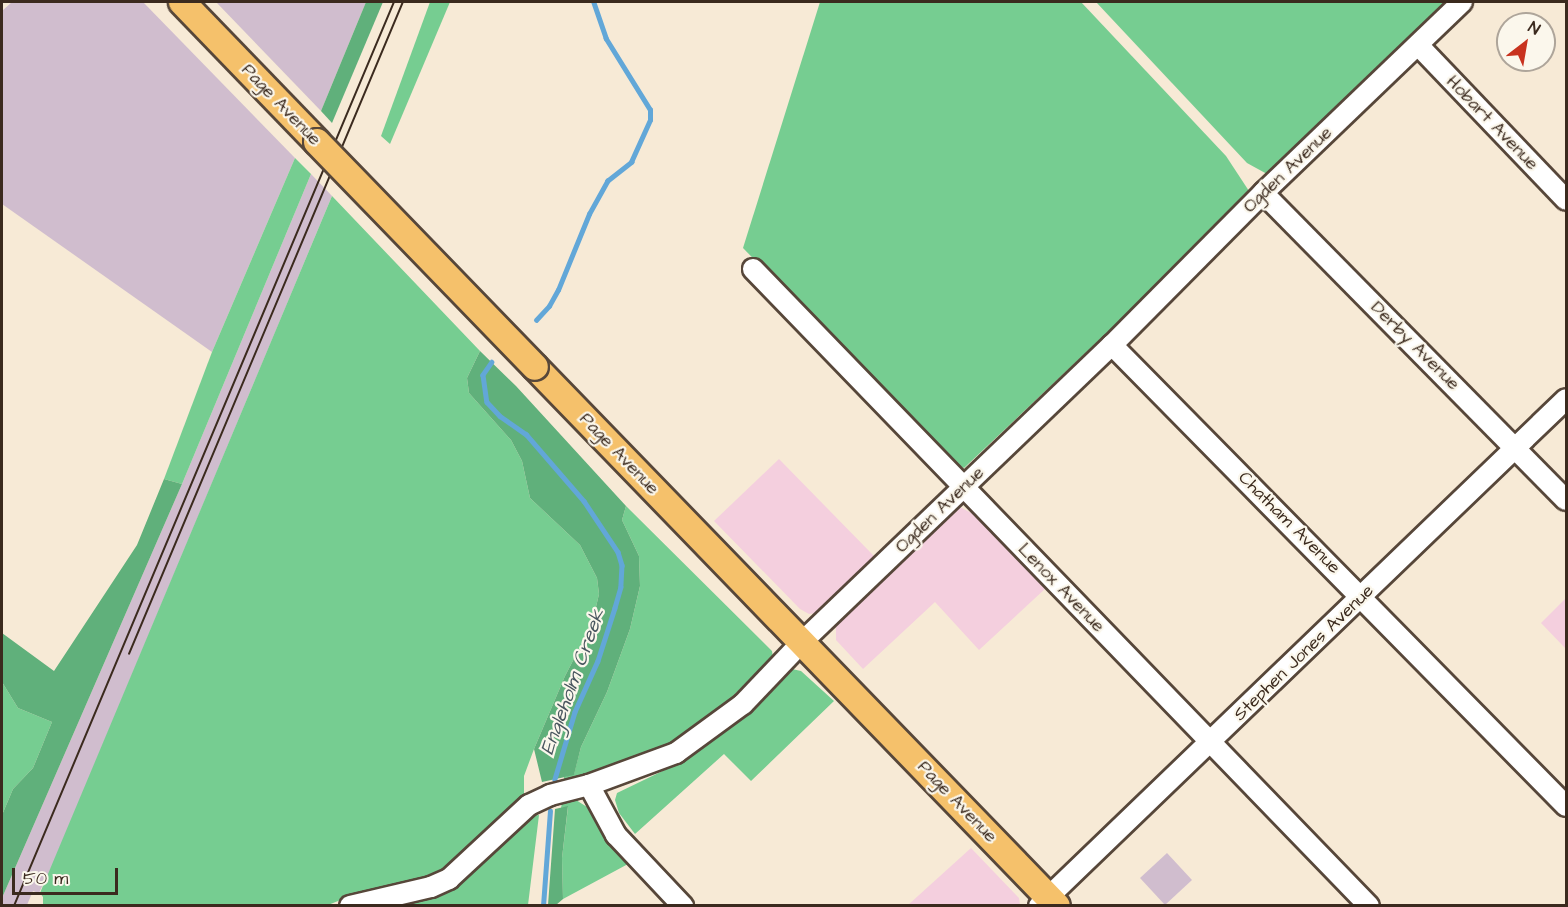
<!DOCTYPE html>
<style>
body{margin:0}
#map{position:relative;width:1568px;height:907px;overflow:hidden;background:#f7ead6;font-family:"Architects Daughter",sans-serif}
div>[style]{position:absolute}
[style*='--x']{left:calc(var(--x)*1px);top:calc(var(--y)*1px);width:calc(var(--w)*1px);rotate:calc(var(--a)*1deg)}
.built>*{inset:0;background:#f4cfde}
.industrial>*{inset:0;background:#d0bdce}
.green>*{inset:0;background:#76cd91}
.forest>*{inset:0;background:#60b07b}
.stream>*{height:4.5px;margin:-2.25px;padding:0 2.25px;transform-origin:2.25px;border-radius:2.25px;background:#62a7d8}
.roads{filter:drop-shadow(2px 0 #57473a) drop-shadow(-2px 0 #57473a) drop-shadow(0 2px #57473a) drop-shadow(0 -2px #57473a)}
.minor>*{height:20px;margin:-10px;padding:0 10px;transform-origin:10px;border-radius:10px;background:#fff}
.major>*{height:26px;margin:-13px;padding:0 13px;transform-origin:13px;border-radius:13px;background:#f5c16b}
.tram>*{height:1.5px;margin:-0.75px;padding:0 0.75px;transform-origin:0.75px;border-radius:0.75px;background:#3b2a1e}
.bridges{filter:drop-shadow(2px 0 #57473a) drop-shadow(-2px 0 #57473a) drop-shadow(0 2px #57473a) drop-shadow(0 -2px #57473a)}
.major-bridge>*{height:26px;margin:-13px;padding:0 13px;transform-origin:13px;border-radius:13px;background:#f5c16b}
span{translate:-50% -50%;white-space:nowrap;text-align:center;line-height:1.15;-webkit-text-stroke:4.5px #fbf7ec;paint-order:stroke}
.street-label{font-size:18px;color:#3b2a1e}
.water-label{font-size:20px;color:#49565f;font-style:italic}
.frame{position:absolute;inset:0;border:3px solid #3b2a1e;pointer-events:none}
.north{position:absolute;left:1496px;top:12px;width:60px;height:60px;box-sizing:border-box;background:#fbf7ec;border:2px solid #aea59a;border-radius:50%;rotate:31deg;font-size:16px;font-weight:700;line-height:24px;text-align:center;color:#3b2a1e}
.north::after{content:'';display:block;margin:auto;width:21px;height:27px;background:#c8321e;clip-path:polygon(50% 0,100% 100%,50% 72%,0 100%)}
.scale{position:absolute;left:12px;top:868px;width:106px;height:27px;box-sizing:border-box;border:3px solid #3b2a1e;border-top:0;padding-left:8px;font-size:18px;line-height:21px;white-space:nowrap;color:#3b2a1e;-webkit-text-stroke:4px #fbf7ec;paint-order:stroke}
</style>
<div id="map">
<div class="built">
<div style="clip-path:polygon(779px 459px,874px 556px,817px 613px,809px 614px,800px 609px,714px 521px)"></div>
<div style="clip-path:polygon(960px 507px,977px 516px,1046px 588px,979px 650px,935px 602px,863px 669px,836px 640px,836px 625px,952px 509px)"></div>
<div style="clip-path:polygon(1566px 598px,1566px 649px,1541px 623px)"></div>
<div style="clip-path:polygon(971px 848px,1019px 898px,1020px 905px,908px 905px)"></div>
</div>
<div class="industrial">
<div style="clip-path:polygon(12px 2px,143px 2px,295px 158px,212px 352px,2px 204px,2px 11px)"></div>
<div style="clip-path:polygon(216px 2px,366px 2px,321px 111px)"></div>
<div style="clip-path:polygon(311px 174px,332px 196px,52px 866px,39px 893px,33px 891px,27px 905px,2px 906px,2px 898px,182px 484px)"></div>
<div style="clip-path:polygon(1167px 853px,1192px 880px,1165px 905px,1140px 878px)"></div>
</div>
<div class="green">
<div style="clip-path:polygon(430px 2px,450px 2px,390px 144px,381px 136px)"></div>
<div style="clip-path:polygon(820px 2px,1081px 2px,1226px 156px,1249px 191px,1247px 199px,1242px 205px,964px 468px,951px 461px,743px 248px)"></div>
<div style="clip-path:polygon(1096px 2px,1446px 2px,1267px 174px,1247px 163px)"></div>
<div style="clip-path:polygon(295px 158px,311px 174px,182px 484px,164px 479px,212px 352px)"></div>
<div style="clip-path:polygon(332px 196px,480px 351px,467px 378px,469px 393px,511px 440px,522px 461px,530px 498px,580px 545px,597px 578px,599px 594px,592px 624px,565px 676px,534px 749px,524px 776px,524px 797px,448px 868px,431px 877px,366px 890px,328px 905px,43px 906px,43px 897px,40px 893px)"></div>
<div style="clip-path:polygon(626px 506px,772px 651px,773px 658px,720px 708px,686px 735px,629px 763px,564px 783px,564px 777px,574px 774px,581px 747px,607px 692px,630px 629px,640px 586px,639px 556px,622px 520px)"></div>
<div style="clip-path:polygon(792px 669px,801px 671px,834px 701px,751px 781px,724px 754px,635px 834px,619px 813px,615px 800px,617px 793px,675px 765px,703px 747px)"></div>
<div style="clip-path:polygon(2px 682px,18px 708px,52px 722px,33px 768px,13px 789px,2px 815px)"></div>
<div style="clip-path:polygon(576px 800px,587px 807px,603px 835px,628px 864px,563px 899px,562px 858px,568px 807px,561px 808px,562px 802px)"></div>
<div style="clip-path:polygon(539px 815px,528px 905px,380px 906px,408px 902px,527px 816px)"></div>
</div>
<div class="forest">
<div style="clip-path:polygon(366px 2px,383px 2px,332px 123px,321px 111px)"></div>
<div style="clip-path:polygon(480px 351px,516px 386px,626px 506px,622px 520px,639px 556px,640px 586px,630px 629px,607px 692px,581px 747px,574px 775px,542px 782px,534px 749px,565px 676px,592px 624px,599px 594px,597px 578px,580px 545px,530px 498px,522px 461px,511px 440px,469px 393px,467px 378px)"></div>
<div style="clip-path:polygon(164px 479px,182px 484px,2px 898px,2px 815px,13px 789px,33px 768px,52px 722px,18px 708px,2px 682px,2px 633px,54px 671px,137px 545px)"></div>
<div style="clip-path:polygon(568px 806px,562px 858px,563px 899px,556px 905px,548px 905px,555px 809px)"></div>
</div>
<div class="stream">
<div style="--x:536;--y:320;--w:19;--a:-47"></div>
<div style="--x:549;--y:306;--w:18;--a:-61"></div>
<div style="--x:558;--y:290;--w:82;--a:-67.8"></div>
<div style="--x:589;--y:214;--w:38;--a:-61"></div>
<div style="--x:607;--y:181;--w:31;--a:-38"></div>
<div style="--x:631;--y:162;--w:46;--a:-65.7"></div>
<div style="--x:650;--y:120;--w:10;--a:-90"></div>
<div style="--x:650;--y:110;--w:84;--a:-121.8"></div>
<div style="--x:606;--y:39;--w:39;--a:-109"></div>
<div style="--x:492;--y:362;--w:16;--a:125"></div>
<div style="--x:483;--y:375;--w:27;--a:82"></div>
<div style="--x:487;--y:402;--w:19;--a:47"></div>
<div style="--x:500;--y:416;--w:32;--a:35"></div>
<div style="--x:526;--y:434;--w:89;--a:49.1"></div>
<div style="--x:584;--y:501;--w:61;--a:56.3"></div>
<div style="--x:618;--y:552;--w:14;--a:73"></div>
<div style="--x:622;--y:565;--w:22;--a:93"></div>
<div style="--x:621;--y:587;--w:22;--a:106"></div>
<div style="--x:615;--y:608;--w:56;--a:107.8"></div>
<div style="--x:598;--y:661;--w:56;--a:114.3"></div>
<div style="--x:575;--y:712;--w:70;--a:106.6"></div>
<div style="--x:543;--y:906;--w:95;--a:-85.8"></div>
</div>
<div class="roads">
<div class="minor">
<div style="--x:1418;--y:45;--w:214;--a:46.3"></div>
<div style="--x:1263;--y:193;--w:431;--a:45.4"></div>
<div style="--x:753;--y:269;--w:886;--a:45.96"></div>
<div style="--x:1112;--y:345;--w:647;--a:45.44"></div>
<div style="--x:589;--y:785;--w:57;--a:61.6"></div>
<div style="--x:616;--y:835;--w:98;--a:46.7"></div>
<div style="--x:350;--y:906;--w:83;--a:-13.2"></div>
<div style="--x:431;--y:887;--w:20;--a:-24"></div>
<div style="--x:449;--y:879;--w:109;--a:-42.8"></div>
<div style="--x:529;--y:805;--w:23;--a:-25"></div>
<div style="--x:550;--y:795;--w:40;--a:-14.4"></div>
<div style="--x:589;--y:785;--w:93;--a:-20.2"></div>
<div style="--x:676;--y:753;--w:83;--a:-36.2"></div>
<div style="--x:743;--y:704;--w:86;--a:-46.4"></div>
<div style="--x:802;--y:642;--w:429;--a:-43.8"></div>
<div style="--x:1112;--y:345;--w:217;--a:-45.2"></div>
<div style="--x:1265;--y:191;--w:273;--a:-43.8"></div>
<div style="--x:1039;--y:906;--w:731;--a:-43.89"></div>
</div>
<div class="major">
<div style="--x:182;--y:2;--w:194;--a:46"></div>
<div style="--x:535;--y:367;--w:750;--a:45.92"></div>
</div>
</div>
<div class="tram">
<div style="--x:129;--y:654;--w:707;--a:-67.21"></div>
<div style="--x:14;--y:906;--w:981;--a:-67.2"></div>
</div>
<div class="bridges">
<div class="major-bridge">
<div style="--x:317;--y:142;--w:313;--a:45.9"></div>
</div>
</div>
<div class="street-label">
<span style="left:281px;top:105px;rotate:46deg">Page Avenue</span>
<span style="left:1492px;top:123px;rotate:46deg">Hobart Avenue</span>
<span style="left:1288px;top:170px;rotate:-44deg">Ogden Avenue</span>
<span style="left:1415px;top:346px;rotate:45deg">Derby Avenue</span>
<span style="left:619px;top:454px;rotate:46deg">Page Avenue</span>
<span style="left:940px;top:510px;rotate:-44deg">Ogden Avenue</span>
<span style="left:1289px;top:523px;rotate:45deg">Chatham Avenue</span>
<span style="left:1061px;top:588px;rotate:46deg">Lenox Avenue</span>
<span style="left:1304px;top:653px;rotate:-44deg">Stephen Jones Avenue</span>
<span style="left:957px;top:802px;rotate:46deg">Page Avenue</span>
</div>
<div class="water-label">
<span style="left:573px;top:682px;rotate:-70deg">Engleholm Creek</span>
</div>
<div class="frame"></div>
<div class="north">N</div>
<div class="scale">50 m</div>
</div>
